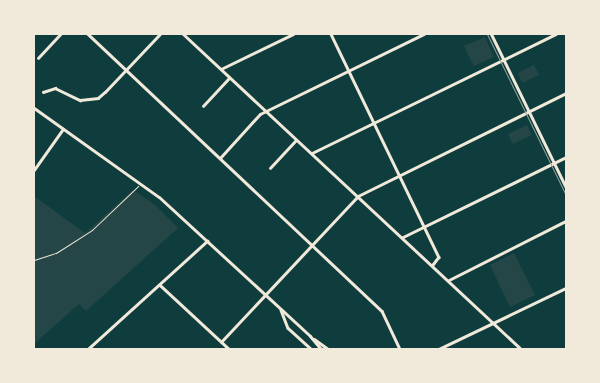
<!DOCTYPE html>
<style>
body{margin:0}
#map{position:relative;width:600px;height:383px;overflow:hidden;background:#0f3d3e;font-family:"Sofia Sans Condensed",sans-serif}
div>[style]{position:absolute}
[style*='--x']{left:calc(var(--x)*1px);top:calc(var(--y)*1px);width:calc(var(--w)*1px);rotate:calc(var(--a)*1deg)}
.green>*{inset:0;background:#244646}
.path>*{height:1px;margin:-0.5px;padding:0 0.5px;transform-origin:0.5px;border-radius:0.5px;background:#f1e9da}
.minor>*{height:2.5px;margin:-1.25px;padding:0 1.25px;transform-origin:1.25px;border-radius:1.25px;background:#f1e9da}
.tertiary>*{height:3px;margin:-1.5px;padding:0 1.5px;transform-origin:1.5px;border-radius:1.5px;background:#f1e9da}
.secondary>*{height:3px;margin:-1.5px;padding:0 1.5px;transform-origin:1.5px;border-radius:1.5px;background:#f1e9da}
.rail>*{height:1px;margin:-0.5px;padding:0 0.5px;transform-origin:0.5px;border-radius:0.5px;background:#97a49c}
span{translate:-50% -50%;white-space:nowrap;text-align:center;line-height:1.15;-webkit-text-stroke:4px #f1e9da;paint-order:stroke}
.frame{position:absolute;inset:0;border:35px solid #f1e9da;pointer-events:none}
</style>
<div id="map">
<div class="green">
<div style="clip-path:polygon(485px 37px,494px 57px,474px 66px,464px 46px)"></div>
<div style="clip-path:polygon(534px 65px,539px 75px,522px 83px,518px 73px)"></div>
<div style="clip-path:polygon(527px 125px,532px 135px,513px 144px,508px 134px)"></div>
<div style="clip-path:polygon(133px 190px,154px 204px,178px 228px,86px 311px,79px 304px,34px 344px,34px 196px,85px 233px)"></div>
<div style="clip-path:polygon(514px 253px,535px 295px,510px 307px,490px 265px)"></div>
</div>
<div class="path">
<div style="--x:34;--y:260;--w:23;--a:-18"></div>
<div style="--x:56;--y:253;--w:43;--a:-32.6"></div>
<div style="--x:92;--y:230;--w:64;--a:-43.7"></div>
</div>
<div class="minor">
<div style="--x:88;--y:34;--w:404;--a:43.3"></div>
<div style="--x:382;--y:311;--w:42;--a:64.7"></div>
<div style="--x:331;--y:34;--w:248;--a:64.2"></div>
<div style="--x:439;--y:257;--w:10;--a:127"></div>
<div style="--x:38;--y:58;--w:33;--a:-47"></div>
<div style="--x:221;--y:69;--w:80;--a:-25.9"></div>
<div style="--x:43;--y:92;--w:13;--a:-18"></div>
<div style="--x:55;--y:88;--w:28;--a:26"></div>
<div style="--x:80;--y:100;--w:18;--a:-6"></div>
<div style="--x:98;--y:98;--w:9;--a:-41"></div>
<div style="--x:105;--y:92;--w:80;--a:-46.5"></div>
<div style="--x:203;--y:106;--w:38;--a:-47"></div>
<div style="--x:312;--y:153;--w:271;--a:-26"></div>
<div style="--x:220;--y:158;--w:59;--a:-47.7"></div>
<div style="--x:260;--y:114;--w:182;--a:-26"></div>
<div style="--x:270;--y:168;--w:38;--a:-47"></div>
<div style="--x:34;--y:170;--w:50;--a:-54.7"></div>
<div style="--x:403;--y:237;--w:182;--a:-26.1"></div>
<div style="--x:449;--y:280;--w:131;--a:-26.8"></div>
<div style="--x:160;--y:285;--w:94;--a:42.8"></div>
<div style="--x:281;--y:310;--w:19;--a:69"></div>
<div style="--x:288;--y:328;--w:31;--a:42"></div>
<div style="--x:221;--y:342;--w:200;--a:-46.8"></div>
<div style="--x:358;--y:196;--w:232;--a:-26.3"></div>
<div style="--x:88;--y:349;--w:161;--a:-42.2"></div>
<div style="--x:439;--y:349;--w:141;--a:-25.7"></div>
</div>
<div class="tertiary">
<div style="--x:491;--y:34;--w:171;--a:64"></div>
</div>
<div class="secondary">
<div style="--x:183;--y:34;--w:462;--a:43"></div>
<div style="--x:34;--y:108;--w:153;--a:35.5"></div>
<div style="--x:159;--y:197;--w:205;--a:42.6"></div>
<div style="--x:310;--y:336;--w:17;--a:50"></div>
<div style="--x:314;--y:339;--w:17;--a:36"></div>
</div>
<div class="rail">
<div style="--x:487;--y:34;--w:179;--a:63.9"></div>
</div>
<div class="frame"></div>
</div>
